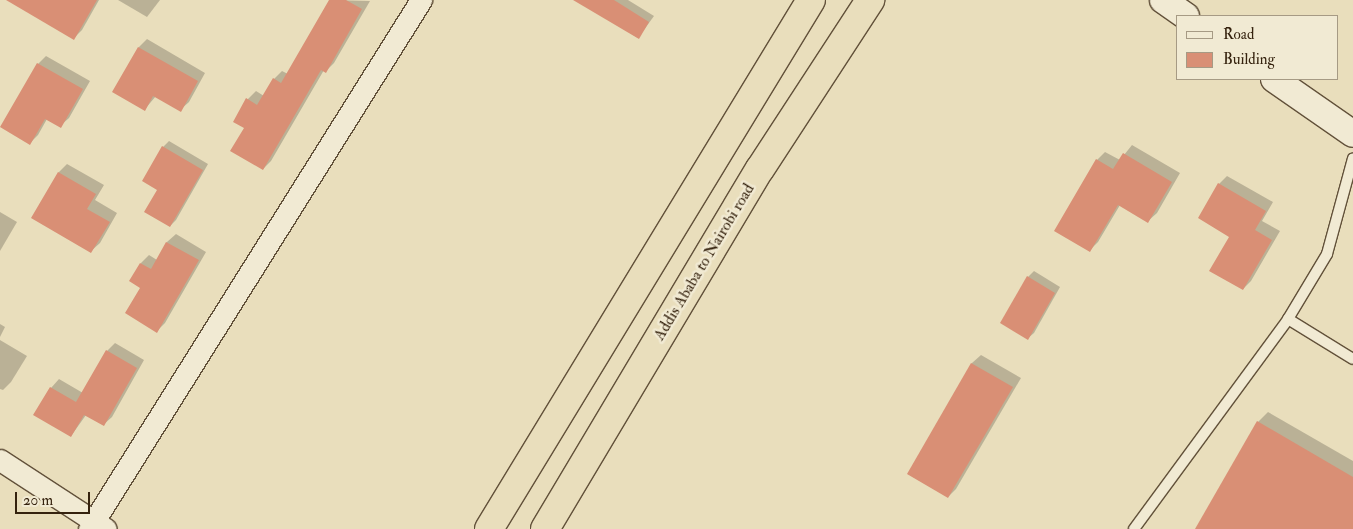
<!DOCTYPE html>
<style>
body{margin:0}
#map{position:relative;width:1353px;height:529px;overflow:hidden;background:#e9debc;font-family:"IM FELL Double Pica",serif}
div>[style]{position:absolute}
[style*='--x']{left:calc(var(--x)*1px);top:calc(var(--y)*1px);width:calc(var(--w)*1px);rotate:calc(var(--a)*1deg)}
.shadow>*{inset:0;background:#0003}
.building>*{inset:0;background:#d98f75}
.roads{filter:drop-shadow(1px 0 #62513a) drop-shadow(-1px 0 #62513a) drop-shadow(0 1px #62513a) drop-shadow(0 -1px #62513a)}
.service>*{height:10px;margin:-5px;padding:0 5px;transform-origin:5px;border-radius:5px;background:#f1ead3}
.minor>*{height:21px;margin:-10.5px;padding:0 10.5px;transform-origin:10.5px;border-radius:10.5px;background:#f1ead3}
.tertiary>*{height:26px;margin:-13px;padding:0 13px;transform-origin:13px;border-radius:13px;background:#f1ead3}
.trunk>*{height:28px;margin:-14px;padding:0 14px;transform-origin:14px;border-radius:14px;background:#e9debc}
span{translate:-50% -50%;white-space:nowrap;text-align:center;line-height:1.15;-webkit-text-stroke:5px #f1ead3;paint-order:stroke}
.street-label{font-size:16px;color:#35220e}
.legend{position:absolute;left:1176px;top:15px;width:162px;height:65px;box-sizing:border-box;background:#f1ead3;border:1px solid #a69a84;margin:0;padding:6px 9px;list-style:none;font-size:15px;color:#35220e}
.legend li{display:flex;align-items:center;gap:10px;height:25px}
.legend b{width:25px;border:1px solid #a69a84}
.scale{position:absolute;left:15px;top:492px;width:75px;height:22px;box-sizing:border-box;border:2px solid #35220e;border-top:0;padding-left:6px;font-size:15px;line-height:18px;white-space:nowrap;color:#35220e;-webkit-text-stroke:4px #f1ead3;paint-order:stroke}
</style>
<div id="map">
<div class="shadow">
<div style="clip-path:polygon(9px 0,99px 0,82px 30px,74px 38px)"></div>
<div style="clip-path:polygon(118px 0,160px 0,147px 17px)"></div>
<div style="clip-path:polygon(330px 0,370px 1px,334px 63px,326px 71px,324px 70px,271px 161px,263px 169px,245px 127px,248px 99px,256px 91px,264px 96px,274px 79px,282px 71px,288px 74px)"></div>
<div style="clip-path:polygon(577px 0,628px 0,654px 16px,638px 38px)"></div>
<div style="clip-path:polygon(147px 39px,205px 73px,189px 102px,180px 110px,156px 96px,145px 109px,114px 91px,139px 47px)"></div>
<div style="clip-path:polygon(46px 56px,90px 81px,69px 118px,60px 126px,47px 119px,38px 135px,30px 143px,38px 64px)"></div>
<div style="clip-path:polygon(169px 141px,208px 164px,176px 220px,170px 226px,159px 189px,144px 181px,163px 147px)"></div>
<div style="clip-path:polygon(1132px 145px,1180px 173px,1157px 213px,1148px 221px,1120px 205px,1098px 242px,1090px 250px,1097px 160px,1105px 152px,1120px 160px)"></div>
<div style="clip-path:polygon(67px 164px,104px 185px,95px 200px,117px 213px,100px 243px,91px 251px,33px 218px,59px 172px)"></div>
<div style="clip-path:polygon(1227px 176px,1273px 202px,1262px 221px,1280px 231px,1251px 281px,1243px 289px,1219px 184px)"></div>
<div style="clip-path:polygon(0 212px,17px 222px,0 251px)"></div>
<div style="clip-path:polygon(176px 234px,206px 252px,165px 323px,157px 331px,142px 287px,141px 263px,149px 255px,157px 260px,167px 242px)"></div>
<div style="clip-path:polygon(1034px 271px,1060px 287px,1034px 333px,1028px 338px,1028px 277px)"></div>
<div style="clip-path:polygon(0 324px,5px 327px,0 337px)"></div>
<div style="clip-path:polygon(0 340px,27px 356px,11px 382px,3px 390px,0 389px)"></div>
<div style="clip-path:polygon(115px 343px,144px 360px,112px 417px,103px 425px,86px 415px,71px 436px,35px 415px,51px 388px,59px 379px,83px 393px,107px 351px)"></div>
<div style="clip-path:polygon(981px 355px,1021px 378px,956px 489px,948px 497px,908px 474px,972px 363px)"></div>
<div style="clip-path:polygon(1268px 412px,1353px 461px,1353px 529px,1196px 529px,1258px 422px)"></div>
</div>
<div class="building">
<div style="clip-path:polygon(6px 0,97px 0,74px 40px)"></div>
<div style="clip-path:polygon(329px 0,346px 0,362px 9px,326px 73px,321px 70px,263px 170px,230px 151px,244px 128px,233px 122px,246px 98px,257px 105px,273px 78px,281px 83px)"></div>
<div style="clip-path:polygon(573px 0,614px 0,649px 22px,639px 39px)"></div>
<div style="clip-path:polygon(138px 47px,198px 81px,181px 112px,153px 96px,145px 111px,112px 92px)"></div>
<div style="clip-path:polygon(37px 63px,83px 89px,61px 128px,45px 119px,30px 145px,0 127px)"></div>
<div style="clip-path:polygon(162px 146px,203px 170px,170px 227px,144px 212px,157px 190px,142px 181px)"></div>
<div style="clip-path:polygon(1123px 153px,1172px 182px,1148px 223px,1118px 205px,1090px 252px,1054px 231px,1096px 159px,1113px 169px)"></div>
<div style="clip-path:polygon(58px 172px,96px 194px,87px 209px,110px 222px,91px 253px,31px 218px)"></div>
<div style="clip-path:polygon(1218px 183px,1266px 211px,1255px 230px,1272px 240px,1243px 290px,1209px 271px,1229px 237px,1198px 218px)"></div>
<div style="clip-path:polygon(166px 242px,199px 260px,157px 333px,125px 313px,140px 288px,129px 281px,140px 263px,151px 269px)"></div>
<div style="clip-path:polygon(1027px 276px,1055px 293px,1028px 340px,1000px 323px)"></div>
<div style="clip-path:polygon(106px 350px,137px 368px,104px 426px,84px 415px,71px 437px,33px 415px,50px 387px,76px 402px)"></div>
<div style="clip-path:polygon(971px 363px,1013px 387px,948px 498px,907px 474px)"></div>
<div style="clip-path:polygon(1257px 421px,1353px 477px,1353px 529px,1195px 529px)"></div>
</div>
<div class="roads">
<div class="service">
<div style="--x:1288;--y:319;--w:76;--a:31.6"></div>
<div style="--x:1134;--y:529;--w:260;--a:-53.7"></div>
<div style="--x:1288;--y:319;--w:76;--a:-59"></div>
<div style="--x:1327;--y:254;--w:99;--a:-74.8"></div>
</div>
<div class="minor">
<div style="--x:0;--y:460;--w:126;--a:33.1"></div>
<div style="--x:89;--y:529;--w:625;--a:-57.89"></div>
</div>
<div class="tertiary">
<div style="--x:1163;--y:0;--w:28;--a:35"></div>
<div style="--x:1274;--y:79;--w:96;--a:34.8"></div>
</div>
<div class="trunk">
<div style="--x:489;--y:529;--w:619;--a:-58.67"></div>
<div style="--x:545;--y:529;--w:419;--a:-59.2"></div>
<div style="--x:760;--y:169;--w:202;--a:-56.9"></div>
</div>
</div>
<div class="street-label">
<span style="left:704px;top:262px;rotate:-59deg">Addis Ababa to Nairobi road</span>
</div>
<ul class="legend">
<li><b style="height:6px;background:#f1ead3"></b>Road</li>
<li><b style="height:14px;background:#d98f75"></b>Building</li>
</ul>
<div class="scale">20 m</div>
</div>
